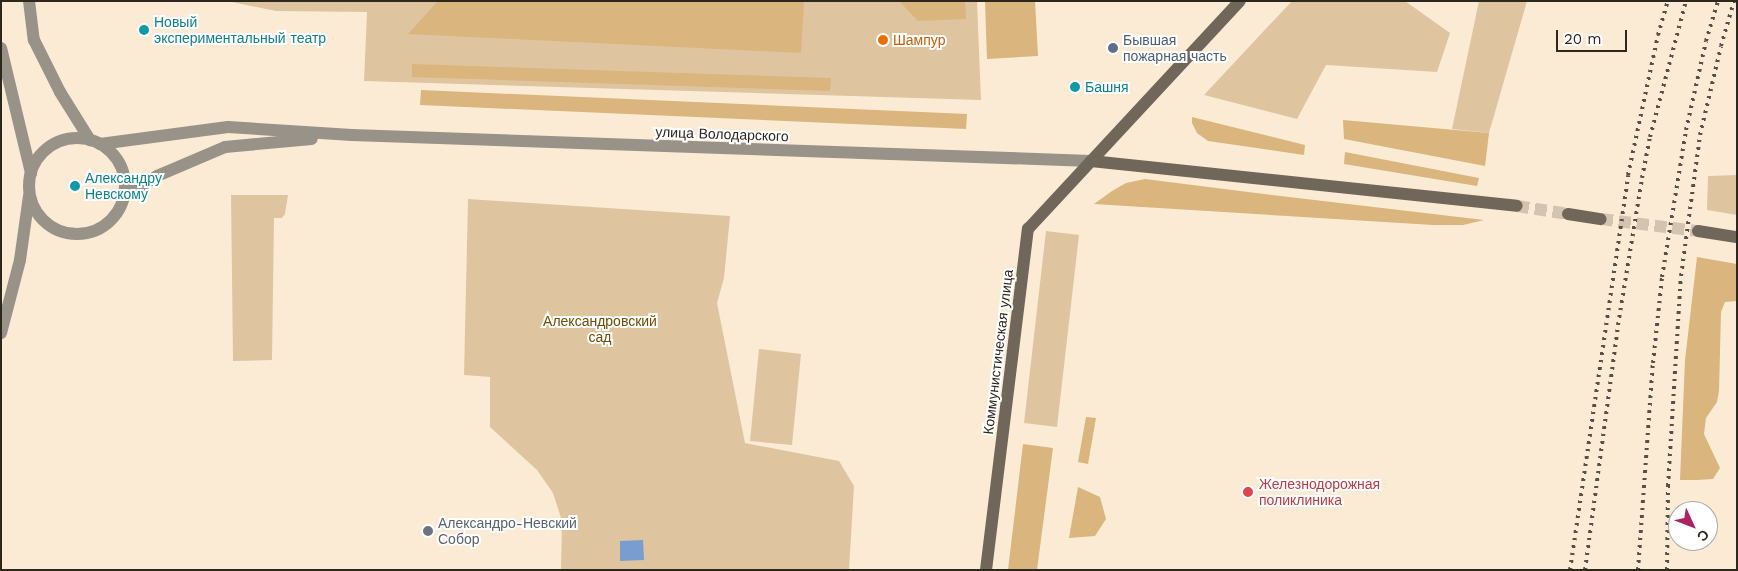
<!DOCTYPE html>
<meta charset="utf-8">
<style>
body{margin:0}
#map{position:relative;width:1738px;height:571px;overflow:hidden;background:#fbebd5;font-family:"Work Sans",sans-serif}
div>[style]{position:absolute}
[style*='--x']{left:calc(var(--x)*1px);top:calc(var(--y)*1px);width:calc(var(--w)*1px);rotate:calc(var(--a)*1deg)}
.green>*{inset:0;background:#dec5a0}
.forest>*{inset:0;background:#dab57d}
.water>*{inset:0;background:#799dcf}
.secondary-tunnel>*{height:12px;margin-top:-6px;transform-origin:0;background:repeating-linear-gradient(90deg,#d2c4b0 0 12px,transparent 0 18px)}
.tertiary>*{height:12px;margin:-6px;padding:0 6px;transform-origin:6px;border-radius:6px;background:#999289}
.tertiary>.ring{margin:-6px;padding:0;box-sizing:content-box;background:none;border:12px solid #999289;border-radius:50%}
.secondary>*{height:12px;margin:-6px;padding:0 6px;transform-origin:6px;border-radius:6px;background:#706659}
.rail>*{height:4px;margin-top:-2px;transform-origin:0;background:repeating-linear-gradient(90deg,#595045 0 2.5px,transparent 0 7.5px)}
.dots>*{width:14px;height:14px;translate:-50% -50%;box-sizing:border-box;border:2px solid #fff;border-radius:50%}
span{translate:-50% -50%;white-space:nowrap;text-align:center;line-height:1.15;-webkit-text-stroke:4px #fff;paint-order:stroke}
.culture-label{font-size:14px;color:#0d838f}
.left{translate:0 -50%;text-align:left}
.food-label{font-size:14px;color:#c56008}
.service-label{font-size:14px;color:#4e5e75}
.street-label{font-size:14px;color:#2d271e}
.park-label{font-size:14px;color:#6f4b03}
.health-label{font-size:14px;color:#be3a42}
.worship-label{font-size:14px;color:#5b616d}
.frame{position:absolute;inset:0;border:2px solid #2d271e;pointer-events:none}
.north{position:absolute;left:1668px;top:501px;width:50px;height:50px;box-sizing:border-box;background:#fff;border:1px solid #aba9a5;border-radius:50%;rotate:133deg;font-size:14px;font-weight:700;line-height:20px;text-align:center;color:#2d271e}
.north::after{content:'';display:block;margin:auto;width:18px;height:22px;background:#ac2262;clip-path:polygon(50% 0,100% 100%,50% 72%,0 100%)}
.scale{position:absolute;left:1556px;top:30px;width:71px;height:22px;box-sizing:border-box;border:2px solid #2d271e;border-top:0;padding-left:6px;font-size:15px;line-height:18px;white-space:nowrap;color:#2d271e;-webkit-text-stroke:4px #fff;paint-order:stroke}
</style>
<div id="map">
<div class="green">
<div style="clip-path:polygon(227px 1px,977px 1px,981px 100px,364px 81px,367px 12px,276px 11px)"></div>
<div style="clip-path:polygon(1292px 1px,1405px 1px,1450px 33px,1437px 72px,1326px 65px,1297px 119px,1204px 95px)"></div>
<div style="clip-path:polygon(1479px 1px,1527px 1px,1489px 133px,1452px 129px)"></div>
<div style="clip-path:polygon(1737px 175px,1737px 215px,1707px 210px,1708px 176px)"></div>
<div style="clip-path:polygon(231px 195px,288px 195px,285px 214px,282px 218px,274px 218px,272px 360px,233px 361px)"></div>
<div style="clip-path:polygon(468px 199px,730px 216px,724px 278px,717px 303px,745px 443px,839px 461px,854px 486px,849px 570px,561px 570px,562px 521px,553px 493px,537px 470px,490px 427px,490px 377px,464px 375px)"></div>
<div style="clip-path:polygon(1046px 231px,1079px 235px,1057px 427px,1024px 423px)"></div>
<div style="clip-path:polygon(759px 349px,801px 354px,792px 445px,750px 441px)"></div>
</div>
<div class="forest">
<div style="clip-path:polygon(438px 1px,804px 1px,801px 53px,408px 34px)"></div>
<div style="clip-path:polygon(899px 1px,965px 1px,966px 19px,918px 21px)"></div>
<div style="clip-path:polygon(985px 1px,1035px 1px,1038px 56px,987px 59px)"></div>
<div style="clip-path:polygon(412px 64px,831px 78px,830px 91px,412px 77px)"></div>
<div style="clip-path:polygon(421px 90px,967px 114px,966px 129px,420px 105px)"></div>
<div style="clip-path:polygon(1192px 117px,1305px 145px,1304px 155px,1208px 141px,1197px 133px,1192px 123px)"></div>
<div style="clip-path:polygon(1343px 120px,1489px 133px,1485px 166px,1344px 139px)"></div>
<div style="clip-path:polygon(1345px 152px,1479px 178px,1477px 186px,1344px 164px)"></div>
<div style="clip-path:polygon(1145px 179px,1264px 194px,1484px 220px,1463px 225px,1433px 225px,1094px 204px,1112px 191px,1126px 183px)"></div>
<div style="clip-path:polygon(1697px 257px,1737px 264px,1737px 301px,1725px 302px,1721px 312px,1719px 391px,1717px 402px,1706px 418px,1704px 434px,1720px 468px,1713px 479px,1697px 480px,1680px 480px,1685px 360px)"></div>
<div style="clip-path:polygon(1086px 417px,1096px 418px,1088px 464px,1078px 462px)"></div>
<div style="clip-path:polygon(1023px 444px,1053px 448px,1037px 570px,1008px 570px)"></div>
<div style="clip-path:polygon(1078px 487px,1100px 497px,1106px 519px,1095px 536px,1069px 538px)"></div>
</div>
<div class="water">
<div style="clip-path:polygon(643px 540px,644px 560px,620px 561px,620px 541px)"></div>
</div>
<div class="secondary-tunnel">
<div style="--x:1517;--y:206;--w:52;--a:8.9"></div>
<div style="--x:1601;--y:219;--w:98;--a:7.1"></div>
</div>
<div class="tertiary">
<div style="--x:29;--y:1;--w:39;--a:83"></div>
<div style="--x:34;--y:40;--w:58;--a:63.4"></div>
<div style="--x:60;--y:92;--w:57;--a:58"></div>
<div style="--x:1;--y:48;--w:129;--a:76.5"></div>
<div class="ring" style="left:29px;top:138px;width:84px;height:84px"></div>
<div style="--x:100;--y:144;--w:129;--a:-7.6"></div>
<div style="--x:228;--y:127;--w:124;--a:3.7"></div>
<div style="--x:352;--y:135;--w:739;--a:2.01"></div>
<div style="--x:124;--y:196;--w:39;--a:-31"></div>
<div style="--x:157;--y:176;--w:74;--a:-23.1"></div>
<div style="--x:225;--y:147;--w:87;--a:-5.3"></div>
<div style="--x:1;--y:333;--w:75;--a:-75.4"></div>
<div style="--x:20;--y:260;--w:65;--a:-82"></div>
</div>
<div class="secondary">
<div style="--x:1091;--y:161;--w:428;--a:6"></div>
<div style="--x:1568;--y:214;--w:33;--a:9"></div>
<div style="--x:1698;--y:231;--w:39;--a:9"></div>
<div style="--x:986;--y:570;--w:344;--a:-83"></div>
<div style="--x:1028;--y:229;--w:311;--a:-47.1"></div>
</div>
<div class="rail">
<div style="--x:1570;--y:570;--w:399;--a:-81.6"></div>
<div style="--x:1628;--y:175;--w:143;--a:-77.9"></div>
<div style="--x:1658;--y:35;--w:35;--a:-74"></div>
<div style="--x:1585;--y:570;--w:247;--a:-82.3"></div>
<div style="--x:1618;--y:325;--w:149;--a:-80.7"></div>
<div style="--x:1642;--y:178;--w:42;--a:-79"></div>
<div style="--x:1650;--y:137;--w:141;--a:-75.2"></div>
<div style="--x:1638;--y:570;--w:208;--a:-85.9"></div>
<div style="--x:1653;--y:363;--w:86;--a:-84"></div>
<div style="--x:1662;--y:277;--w:149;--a:-80.7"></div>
<div style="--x:1686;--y:130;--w:91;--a:-77.3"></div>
<div style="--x:1706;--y:41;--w:42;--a:-73.3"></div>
<div style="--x:1667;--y:570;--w:84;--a:-89.3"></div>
<div style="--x:1668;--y:486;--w:210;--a:-86.5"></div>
<div style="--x:1681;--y:276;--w:142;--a:-82.3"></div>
<div style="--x:1700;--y:135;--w:91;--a:-76.7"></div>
<div style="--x:1721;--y:46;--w:47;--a:-73.9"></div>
</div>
<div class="dots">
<div style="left:144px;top:30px;background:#0f9aa8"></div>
<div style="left:883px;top:40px;background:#e8710a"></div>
<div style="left:1113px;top:48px;background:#5c6f8a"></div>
<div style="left:1075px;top:87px;background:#0f9aa8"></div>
<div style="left:75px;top:186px;background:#0f9aa8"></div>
<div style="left:1248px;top:492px;background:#e0444e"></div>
<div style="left:428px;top:531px;background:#6b7280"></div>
</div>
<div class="culture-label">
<span class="left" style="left:154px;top:30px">Новый<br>экспериментальный театр</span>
<span class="left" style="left:1085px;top:87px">Башня</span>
<span class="left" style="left:85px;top:186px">Александру<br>Невскому</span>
</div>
<div class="food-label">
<span class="left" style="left:893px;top:40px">Шампур</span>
</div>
<div class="service-label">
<span class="left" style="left:1123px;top:48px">Бывшая<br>пожарная часть</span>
</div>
<div class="street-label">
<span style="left:722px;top:134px;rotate:2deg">улица Володарского</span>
<span style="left:998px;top:352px;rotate:-83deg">Коммунистическая улица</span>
</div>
<div class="park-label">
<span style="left:600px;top:329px">Александровский<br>сад</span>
</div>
<div class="health-label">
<span class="left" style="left:1259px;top:492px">Железнодорожная<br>поликлиника</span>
</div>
<div class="worship-label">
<span class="left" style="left:438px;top:531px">Александро-Невский<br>Собор</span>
</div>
<div class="frame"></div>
<div class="north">С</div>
<div class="scale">20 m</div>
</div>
